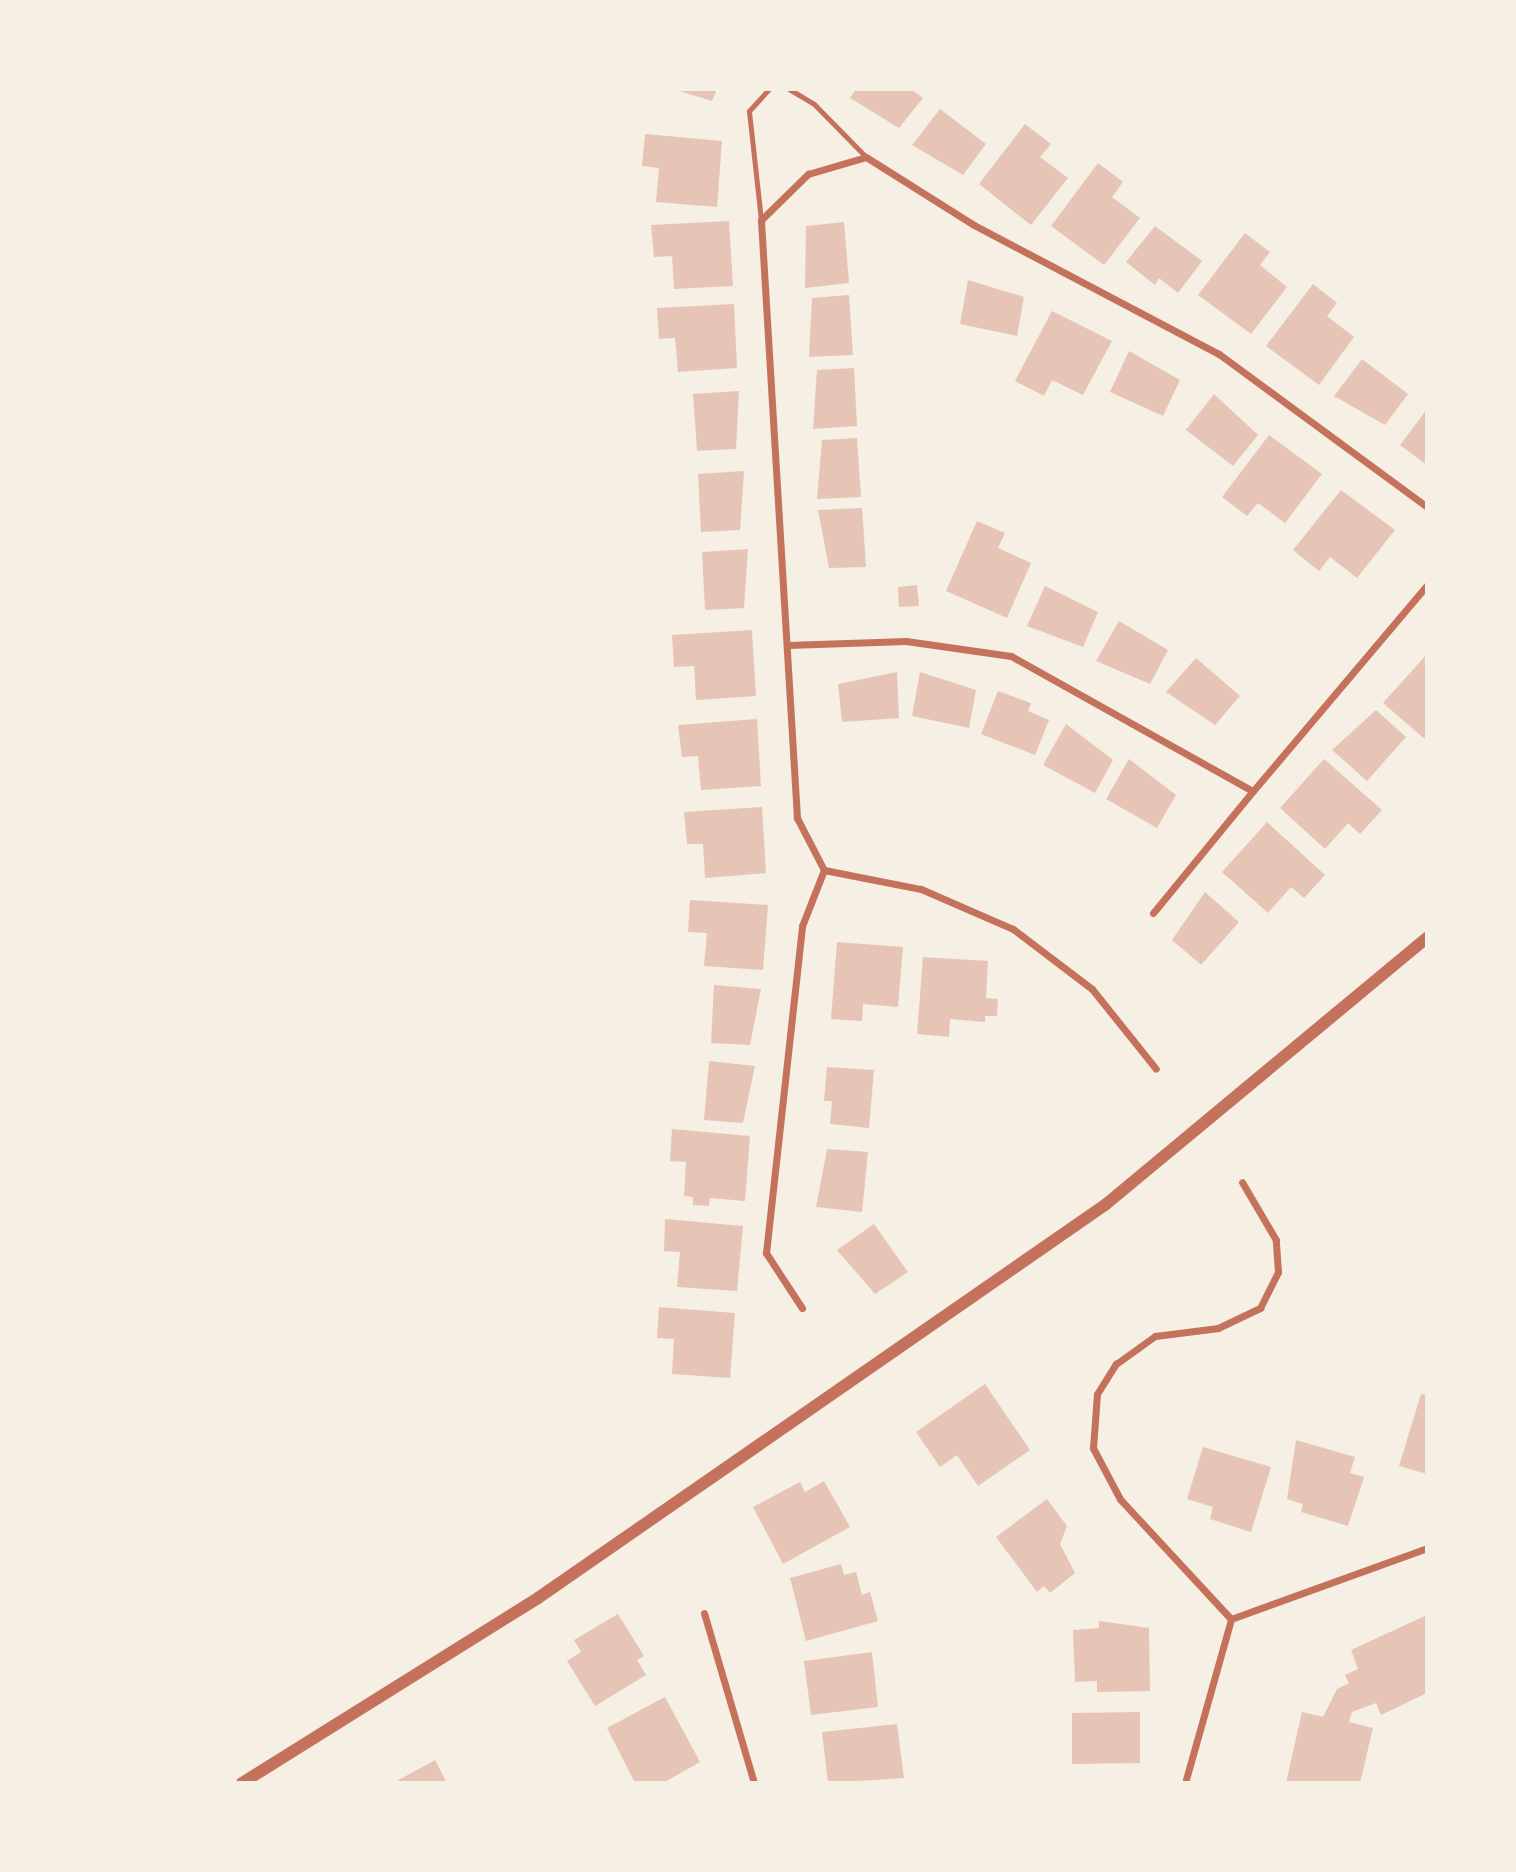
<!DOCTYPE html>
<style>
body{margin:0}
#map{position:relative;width:1516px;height:1872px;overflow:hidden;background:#f6efe4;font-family:Lora,serif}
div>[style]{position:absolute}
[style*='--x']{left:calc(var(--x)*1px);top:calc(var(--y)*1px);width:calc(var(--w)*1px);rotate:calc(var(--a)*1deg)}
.building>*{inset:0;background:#e6c5b7}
.service>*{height:5px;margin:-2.5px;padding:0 2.5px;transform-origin:2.5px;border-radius:2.5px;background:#c5725c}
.minor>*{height:7px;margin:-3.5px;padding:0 3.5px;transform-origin:3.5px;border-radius:3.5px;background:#c5725c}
.tertiary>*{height:12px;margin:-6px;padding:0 6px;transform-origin:6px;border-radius:6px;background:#c5725c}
span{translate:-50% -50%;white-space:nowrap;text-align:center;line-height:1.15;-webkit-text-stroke:7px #f6efe4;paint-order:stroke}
.frame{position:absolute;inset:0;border:91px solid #f6efe4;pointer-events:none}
</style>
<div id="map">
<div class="building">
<div style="clip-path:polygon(673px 89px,717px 89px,712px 101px)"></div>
<div style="clip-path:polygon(856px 89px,911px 89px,923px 98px,899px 128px,850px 98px)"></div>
<div style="clip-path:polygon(940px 109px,986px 144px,963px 175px,912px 145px)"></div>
<div style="clip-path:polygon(1025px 124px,1051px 144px,1040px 157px,1068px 178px,1031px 225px,979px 184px)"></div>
<div style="clip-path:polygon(645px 134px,722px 141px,717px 207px,656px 202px,659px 168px,642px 166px)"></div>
<div style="clip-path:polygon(1098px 163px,1123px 182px,1112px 197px,1140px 218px,1104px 265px,1051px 226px)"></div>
<div style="clip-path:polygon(729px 221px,733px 286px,674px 289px,672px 256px,654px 257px,651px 225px)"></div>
<div style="clip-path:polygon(844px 222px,849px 283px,805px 288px,806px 226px)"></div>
<div style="clip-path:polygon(1155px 226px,1202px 261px,1178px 293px,1159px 278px,1155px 285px,1126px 262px)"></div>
<div style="clip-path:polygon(1245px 233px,1270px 252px,1260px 265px,1287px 287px,1251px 334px,1198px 295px)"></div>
<div style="clip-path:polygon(968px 280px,1024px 297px,1017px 336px,960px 324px)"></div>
<div style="clip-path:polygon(1313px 284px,1337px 303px,1327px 316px,1354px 337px,1319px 385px,1266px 346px)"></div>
<div style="clip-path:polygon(849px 295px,853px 355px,809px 357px,812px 298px)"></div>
<div style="clip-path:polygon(734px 304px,737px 368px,678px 372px,675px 338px,659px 339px,657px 308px)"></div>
<div style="clip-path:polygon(1052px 311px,1112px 341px,1083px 395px,1052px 380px,1044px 396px,1015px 381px)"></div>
<div style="clip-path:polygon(1129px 351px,1180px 380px,1163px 416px,1110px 392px)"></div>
<div style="clip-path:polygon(1362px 359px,1408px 394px,1385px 425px,1334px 396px)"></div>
<div style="clip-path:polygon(854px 368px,857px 426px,813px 429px,817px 370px)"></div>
<div style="clip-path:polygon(739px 391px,736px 449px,697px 451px,693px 394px)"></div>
<div style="clip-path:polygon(1214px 394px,1258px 435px,1233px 466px,1186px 430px)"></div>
<div style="clip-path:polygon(1427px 409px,1427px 465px,1400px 445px)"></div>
<div style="clip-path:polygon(1269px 435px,1322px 474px,1285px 523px,1258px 503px,1247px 516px,1222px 497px)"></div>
<div style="clip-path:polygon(857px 438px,861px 497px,817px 499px,822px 440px)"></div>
<div style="clip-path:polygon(744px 471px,740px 530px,701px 532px,698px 474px)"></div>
<div style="clip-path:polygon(1341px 490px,1395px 530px,1357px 578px,1330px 557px,1319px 571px,1293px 550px)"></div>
<div style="clip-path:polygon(862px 508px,866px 567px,829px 568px,818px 510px)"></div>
<div style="clip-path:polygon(977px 521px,1005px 533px,998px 548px,1031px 563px,1007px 618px,946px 591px)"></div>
<div style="clip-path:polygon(748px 549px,744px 608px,705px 610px,702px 552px)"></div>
<div style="clip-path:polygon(917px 585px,919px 606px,899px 607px,898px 587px)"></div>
<div style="clip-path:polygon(1045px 586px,1098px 612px,1083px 647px,1027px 626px)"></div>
<div style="clip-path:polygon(1119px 621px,1168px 650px,1150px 684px,1096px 661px)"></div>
<div style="clip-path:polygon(752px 630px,756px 696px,696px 700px,694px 666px,674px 667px,672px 635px)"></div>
<div style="clip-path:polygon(1427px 654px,1427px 741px,1383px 703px)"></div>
<div style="clip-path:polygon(1196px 658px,1240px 696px,1215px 725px,1166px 692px)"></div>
<div style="clip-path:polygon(897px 672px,899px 718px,842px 722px,838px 684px)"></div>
<div style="clip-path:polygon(920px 672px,976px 690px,969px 728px,912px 716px)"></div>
<div style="clip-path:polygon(998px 691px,1031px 703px,1028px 711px,1049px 720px,1035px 755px,981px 734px)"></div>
<div style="clip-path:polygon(1376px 710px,1406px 737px,1367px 781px,1332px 750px)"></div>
<div style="clip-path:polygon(757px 719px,761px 786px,701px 790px,698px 756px,682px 757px,678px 725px)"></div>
<div style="clip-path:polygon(1066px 724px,1113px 760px,1095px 793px,1043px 765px)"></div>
<div style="clip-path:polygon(1129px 759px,1176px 795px,1157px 828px,1106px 799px)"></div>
<div style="clip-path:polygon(1324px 759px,1382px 810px,1360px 834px,1348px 823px,1325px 849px,1280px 808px)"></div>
<div style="clip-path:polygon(762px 807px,766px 873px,705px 878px,703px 844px,687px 844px,684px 812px)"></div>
<div style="clip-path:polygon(1267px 822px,1325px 875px,1304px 898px,1291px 887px,1268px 913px,1222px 872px)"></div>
<div style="clip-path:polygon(1205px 892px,1239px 922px,1201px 965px,1172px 940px)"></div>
<div style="clip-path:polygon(690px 900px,768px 905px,763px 970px,704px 966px,707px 933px,688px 932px)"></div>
<div style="clip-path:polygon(837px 942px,903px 947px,898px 1007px,863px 1004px,862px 1021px,831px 1019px)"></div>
<div style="clip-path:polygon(923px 957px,988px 961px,986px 998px,998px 999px,997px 1016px,985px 1016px,985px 1022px,950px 1019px,949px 1037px,917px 1034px)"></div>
<div style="clip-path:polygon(714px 985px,761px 989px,750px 1045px,711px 1043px)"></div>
<div style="clip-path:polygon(709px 1061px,755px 1066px,743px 1123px,704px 1120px)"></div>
<div style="clip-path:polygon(827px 1067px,874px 1070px,869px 1128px,830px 1124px,832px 1101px,824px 1101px)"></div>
<div style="clip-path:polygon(672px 1129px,750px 1136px,745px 1201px,710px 1198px,709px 1206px,693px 1205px,693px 1197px,684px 1196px,686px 1162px,670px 1161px)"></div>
<div style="clip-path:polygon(827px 1149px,868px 1152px,862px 1212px,816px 1207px)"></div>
<div style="clip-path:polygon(665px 1219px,743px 1226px,737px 1291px,677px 1287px,680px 1252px,664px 1251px)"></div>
<div style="clip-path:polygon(874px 1224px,908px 1272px,875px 1294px,837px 1250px)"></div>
<div style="clip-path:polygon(659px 1307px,735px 1313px,730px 1378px,672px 1374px,674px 1339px,657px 1338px)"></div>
<div style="clip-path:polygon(985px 1384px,1030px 1450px,978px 1486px,957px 1455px,940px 1467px,916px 1432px)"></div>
<div style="clip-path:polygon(1421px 1394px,1427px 1395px,1427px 1474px,1399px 1466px)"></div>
<div style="clip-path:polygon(1296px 1440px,1355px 1457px,1350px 1473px,1364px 1477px,1348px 1526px,1301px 1512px,1303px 1504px,1287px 1499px)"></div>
<div style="clip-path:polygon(1203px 1447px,1271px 1467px,1251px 1532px,1210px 1519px,1213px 1507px,1187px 1499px)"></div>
<div style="clip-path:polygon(824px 1481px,850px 1527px,783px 1564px,753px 1507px,800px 1482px,805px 1492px)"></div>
<div style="clip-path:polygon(1047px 1499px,1067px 1526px,1060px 1544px,1075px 1573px,1050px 1593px,1044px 1586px,1037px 1592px,996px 1537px)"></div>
<div style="clip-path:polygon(841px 1564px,844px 1575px,856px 1572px,862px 1595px,870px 1592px,878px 1621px,806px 1641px,790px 1578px)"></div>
<div style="clip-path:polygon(618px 1614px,644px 1656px,637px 1660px,646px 1675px,595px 1706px,567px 1661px,581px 1652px,574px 1640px)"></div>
<div style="clip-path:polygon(1427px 1615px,1427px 1693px,1381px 1715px,1376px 1703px,1352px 1712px,1349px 1722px,1373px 1728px,1360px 1783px,1286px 1783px,1302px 1712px,1323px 1717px,1337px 1689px,1349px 1683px,1345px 1675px,1358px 1669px,1351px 1650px)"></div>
<div style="clip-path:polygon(1099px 1621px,1149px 1628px,1150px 1691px,1097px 1692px,1097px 1681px,1075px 1682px,1073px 1630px,1099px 1628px)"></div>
<div style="clip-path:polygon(872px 1652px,878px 1707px,811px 1715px,804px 1661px)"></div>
<div style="clip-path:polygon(665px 1697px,700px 1762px,663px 1783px,635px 1783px,607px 1728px)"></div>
<div style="clip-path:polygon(1140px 1712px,1140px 1763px,1072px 1764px,1072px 1713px)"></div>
<div style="clip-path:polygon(897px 1724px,904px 1778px,828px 1783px,822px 1732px)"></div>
<div style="clip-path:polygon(435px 1760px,447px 1783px,393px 1783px,426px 1765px)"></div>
</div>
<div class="service">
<div style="--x:789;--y:89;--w:29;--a:31"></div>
<div style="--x:814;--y:104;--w:74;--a:45.5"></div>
<div style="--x:761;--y:220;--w:110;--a:-96.3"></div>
<div style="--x:749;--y:111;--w:30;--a:-48"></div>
</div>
<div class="minor">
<div style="--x:788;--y:645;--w:118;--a:-1.9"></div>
<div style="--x:906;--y:641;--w:106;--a:8.1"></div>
<div style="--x:1011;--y:656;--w:277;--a:29.2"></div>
<div style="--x:1253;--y:791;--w:270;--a:-49.8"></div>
<div style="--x:824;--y:870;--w:59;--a:-117.4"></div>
<div style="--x:797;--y:818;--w:599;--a:-93.45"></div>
<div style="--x:761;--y:220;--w:66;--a:-44.4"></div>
<div style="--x:808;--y:174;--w:60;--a:-16.3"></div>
<div style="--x:866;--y:157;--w:128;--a:32.2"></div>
<div style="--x:974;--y:225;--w:277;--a:27.8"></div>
<div style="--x:1219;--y:354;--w:258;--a:36.3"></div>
<div style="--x:1153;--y:913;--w:158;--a:-50.7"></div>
<div style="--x:802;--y:1308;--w:66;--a:-123.2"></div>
<div style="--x:766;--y:1253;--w:329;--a:-83.7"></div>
<div style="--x:802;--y:926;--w:60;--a:-68.6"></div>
<div style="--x:824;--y:870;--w:99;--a:11.1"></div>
<div style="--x:921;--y:889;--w:100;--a:23.5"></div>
<div style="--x:1013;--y:929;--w:99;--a:37.2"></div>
<div style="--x:1092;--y:989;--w:102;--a:51.3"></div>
<div style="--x:704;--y:1613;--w:177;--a:73.6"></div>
<div style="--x:1231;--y:1619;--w:163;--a:-132.8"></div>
<div style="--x:1120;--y:1499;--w:58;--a:-117.9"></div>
<div style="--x:1093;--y:1448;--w:54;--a:-85.8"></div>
<div style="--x:1097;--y:1394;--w:36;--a:-58"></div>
<div style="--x:1116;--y:1364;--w:48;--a:-35.7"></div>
<div style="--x:1155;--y:1336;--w:64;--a:-7.2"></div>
<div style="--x:1218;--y:1328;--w:47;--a:-25.5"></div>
<div style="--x:1260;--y:1308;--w:40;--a:-63.4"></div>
<div style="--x:1278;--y:1272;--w:32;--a:-94"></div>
<div style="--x:1276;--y:1240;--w:67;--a:-120.4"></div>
<div style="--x:1185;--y:1783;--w:170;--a:-74.3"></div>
<div style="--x:1231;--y:1619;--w:208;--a:-19.9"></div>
</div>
<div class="tertiary">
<div style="--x:242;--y:1783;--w:349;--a:-32"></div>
<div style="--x:538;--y:1598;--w:690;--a:-34.73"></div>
<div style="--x:1105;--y:1205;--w:418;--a:-39.7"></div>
</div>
<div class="frame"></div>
</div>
